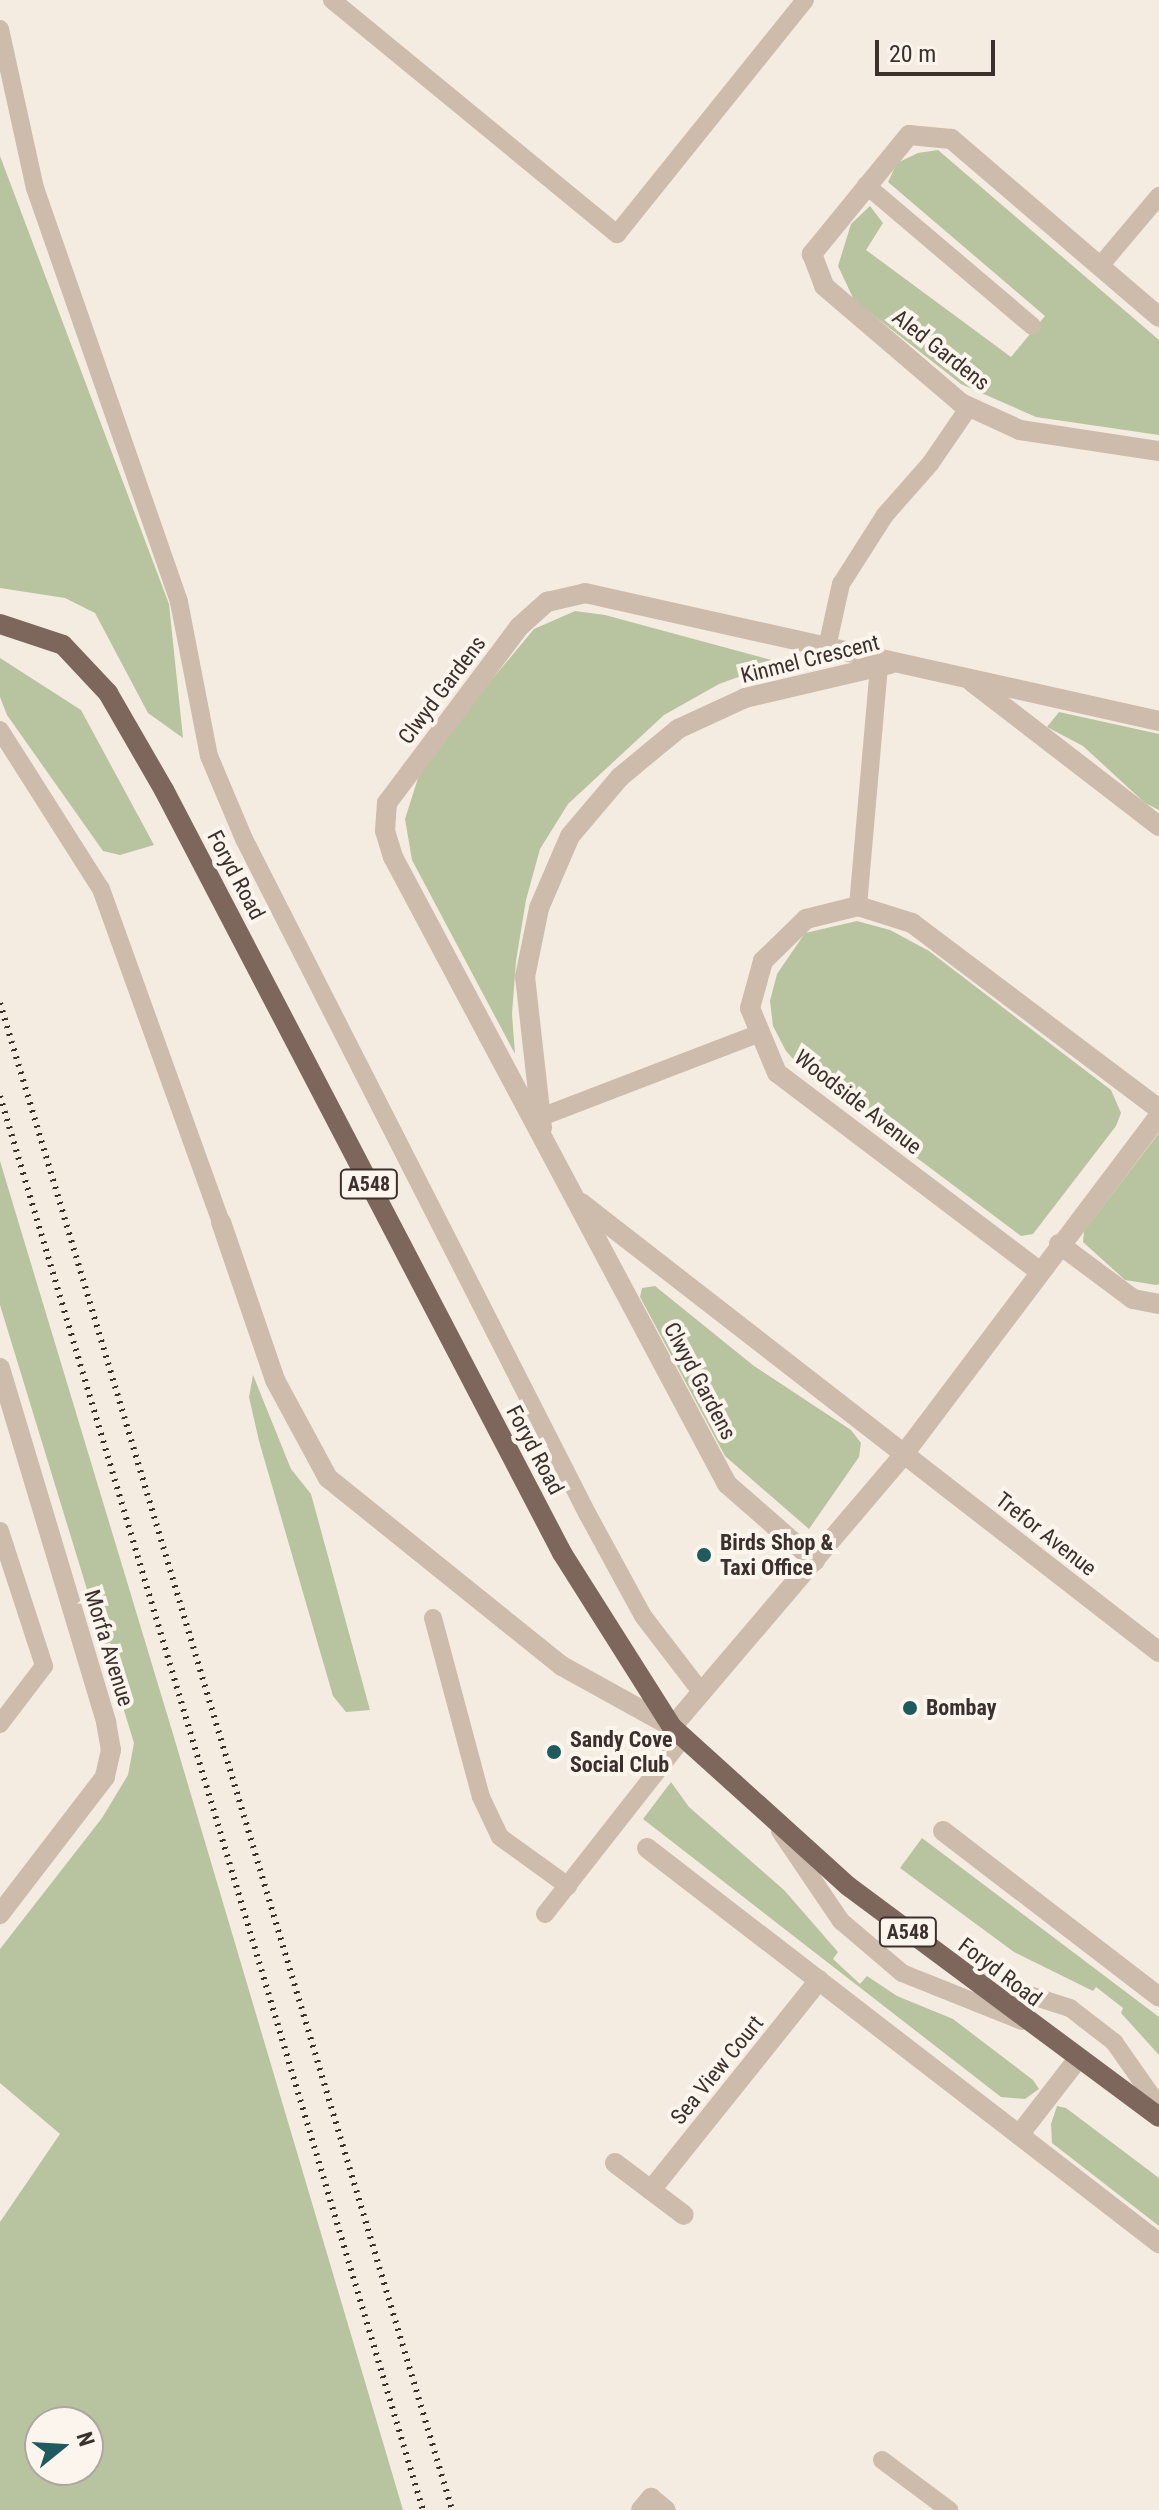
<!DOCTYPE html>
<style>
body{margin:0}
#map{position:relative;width:1159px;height:2510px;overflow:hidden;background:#f4ebe1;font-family:"Roboto Condensed",sans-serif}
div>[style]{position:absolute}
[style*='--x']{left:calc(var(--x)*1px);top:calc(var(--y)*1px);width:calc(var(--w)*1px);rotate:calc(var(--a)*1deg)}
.green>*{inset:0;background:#b8c4a0}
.service>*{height:18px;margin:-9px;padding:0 9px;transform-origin:9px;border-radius:9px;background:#cdbbac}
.minor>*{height:20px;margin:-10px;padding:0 10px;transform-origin:10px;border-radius:10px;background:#cdbbac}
.primary>*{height:20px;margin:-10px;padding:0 10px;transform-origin:10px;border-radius:10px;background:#7d675c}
.rail>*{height:6px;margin-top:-3px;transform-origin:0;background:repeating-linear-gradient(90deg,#3b302b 0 2px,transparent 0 8px)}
.dots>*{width:22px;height:22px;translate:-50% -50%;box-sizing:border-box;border:4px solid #fbf5ee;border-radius:50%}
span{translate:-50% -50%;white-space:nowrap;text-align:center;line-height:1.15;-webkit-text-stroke:8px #fbf5ee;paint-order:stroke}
.shield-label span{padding:2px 6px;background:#fbf5ee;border:2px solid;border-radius:6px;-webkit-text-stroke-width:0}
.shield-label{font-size:20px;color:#3b302b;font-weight:700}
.street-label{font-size:22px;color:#3b302b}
.poi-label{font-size:22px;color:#3b302b;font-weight:700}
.left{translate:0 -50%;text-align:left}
.north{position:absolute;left:24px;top:2406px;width:80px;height:80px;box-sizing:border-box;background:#fbf5ee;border:2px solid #aea6a0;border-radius:50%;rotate:72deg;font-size:22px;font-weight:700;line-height:32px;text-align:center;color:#3b302b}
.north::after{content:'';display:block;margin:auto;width:28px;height:36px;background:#1f5a5e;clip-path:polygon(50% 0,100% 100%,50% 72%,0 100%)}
.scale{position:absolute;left:875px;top:40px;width:120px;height:36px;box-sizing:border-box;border:4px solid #3b302b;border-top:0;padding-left:10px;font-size:24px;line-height:28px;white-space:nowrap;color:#3b302b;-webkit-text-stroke:6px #fbf5ee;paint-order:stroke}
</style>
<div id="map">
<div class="green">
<div style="clip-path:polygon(938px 150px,1159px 340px,1159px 435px,1036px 417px,961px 384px,854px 300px,838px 266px,851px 224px,870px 206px,883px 223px,866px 250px,1011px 357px,1045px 316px,888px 182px,897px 163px,918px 153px)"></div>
<div style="clip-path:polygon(0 156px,169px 604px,183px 738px,148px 713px,95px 613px,65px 598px,0 588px)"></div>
<div style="clip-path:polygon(575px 611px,605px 615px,779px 662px,719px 684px,664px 715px,568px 804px,540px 849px,526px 900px,516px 961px,512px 1014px,515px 1054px,412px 860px,405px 819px,419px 775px,469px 707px,534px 629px)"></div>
<div style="clip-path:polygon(0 658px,81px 710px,154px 845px,120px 855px,103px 851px,7px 715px,0 697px)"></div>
<div style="clip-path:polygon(1059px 712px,1159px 734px,1159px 810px,1145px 803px,1083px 746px,1047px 727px)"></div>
<div style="clip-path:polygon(857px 921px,890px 930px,929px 951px,1111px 1090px,1121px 1113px,1116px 1126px,1033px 1234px,1021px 1236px,809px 1077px,786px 1051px,773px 1026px,770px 1001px,777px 974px,805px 933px)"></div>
<div style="clip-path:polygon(1159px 1133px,1159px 1284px,1156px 1285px,1125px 1280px,1083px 1242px,1084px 1231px)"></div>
<div style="clip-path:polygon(evenodd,0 1161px,173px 1734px,403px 2510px,0 2510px,0 2222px,60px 2134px,0 2083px,0 1949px,102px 1818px,128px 1775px,134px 1743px,0 1305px,0 1161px,40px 2422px,88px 2422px,88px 2470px,40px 2470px,40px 2422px)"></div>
<div style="clip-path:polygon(655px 1286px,754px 1366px,851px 1430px,861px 1443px,859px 1457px,809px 1529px,725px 1456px,640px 1297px,642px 1288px)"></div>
<div style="clip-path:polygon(253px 1375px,291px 1469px,311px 1494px,370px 1710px,346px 1712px,333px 1696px,259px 1441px,249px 1397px)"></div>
<div style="clip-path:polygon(671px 1782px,689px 1807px,784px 1890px,838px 1952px,833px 1959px,860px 1984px,867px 1976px,897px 1996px,953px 2019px,1033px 2080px,1039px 2089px,1025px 2099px,1001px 2097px,643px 1819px)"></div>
<div style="clip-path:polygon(922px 1838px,1159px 2017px,1159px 2055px,1121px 2013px,1123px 2008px,1096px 1987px,1093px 1991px,1014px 1952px,900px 1868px)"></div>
<div style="clip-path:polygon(1057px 2106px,1066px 2108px,1159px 2178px,1159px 2226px,1052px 2143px,1051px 2124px)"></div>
</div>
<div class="service">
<div style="--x:332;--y:0;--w:369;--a:39.4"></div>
<div style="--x:617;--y:234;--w:300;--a:-51.2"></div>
<div style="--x:0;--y:29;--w:163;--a:77.6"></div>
<div style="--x:35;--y:188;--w:438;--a:70.8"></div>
<div style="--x:179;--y:602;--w:157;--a:79"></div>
<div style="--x:209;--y:756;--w:90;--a:67.1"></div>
<div style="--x:244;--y:839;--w:758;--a:63.03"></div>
<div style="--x:588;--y:1515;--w:115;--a:61.4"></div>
<div style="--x:643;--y:1616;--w:97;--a:52.5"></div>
<div style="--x:866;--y:185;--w:218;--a:40.3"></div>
<div style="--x:1100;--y:266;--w:92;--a:-49.9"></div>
<div style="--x:827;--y:647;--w:65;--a:-77.5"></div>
<div style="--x:841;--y:584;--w:82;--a:-57.5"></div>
<div style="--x:885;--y:515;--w:68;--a:-48.6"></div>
<div style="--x:930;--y:464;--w:69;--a:-55.6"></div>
<div style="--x:0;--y:730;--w:188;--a:57.6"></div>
<div style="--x:101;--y:889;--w:354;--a:70.2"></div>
<div style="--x:858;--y:906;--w:241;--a:-85"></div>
<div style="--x:541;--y:1117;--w:235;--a:-21"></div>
<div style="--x:0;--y:1531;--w:142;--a:71.9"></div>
<div style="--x:44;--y:1666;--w:73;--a:127.2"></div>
<div style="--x:433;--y:1618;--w:185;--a:75"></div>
<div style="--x:481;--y:1797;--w:44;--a:64.6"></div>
<div style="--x:500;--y:1837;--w:84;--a:35.8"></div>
<div style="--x:780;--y:1831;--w:109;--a:55.9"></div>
<div style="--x:841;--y:1921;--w:80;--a:40.4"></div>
<div style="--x:902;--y:1973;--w:129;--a:21.8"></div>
<div style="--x:545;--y:1914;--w:225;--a:-51.9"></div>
<div style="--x:976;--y:1978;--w:99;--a:17.7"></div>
<div style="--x:1070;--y:2008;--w:56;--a:37.7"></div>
<div style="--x:1114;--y:2042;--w:78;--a:54.9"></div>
<div style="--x:882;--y:2460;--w:84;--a:36.7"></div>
</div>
<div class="minor">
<div style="--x:1159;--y:317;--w:274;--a:-139.4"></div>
<div style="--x:951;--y:139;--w:42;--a:-174.6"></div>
<div style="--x:909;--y:135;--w:154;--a:129.2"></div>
<div style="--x:812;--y:254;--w:34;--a:69"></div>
<div style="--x:824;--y:286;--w:180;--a:40.5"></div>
<div style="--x:961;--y:403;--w:65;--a:24.6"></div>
<div style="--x:1020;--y:430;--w:141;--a:8.6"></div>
<div style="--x:972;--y:682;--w:236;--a:37.6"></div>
<div style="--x:542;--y:1128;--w:152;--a:-96.4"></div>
<div style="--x:525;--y:977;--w:70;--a:-78.5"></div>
<div style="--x:539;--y:908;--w:78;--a:-66.7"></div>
<div style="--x:570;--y:836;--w:77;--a:-49.7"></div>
<div style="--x:620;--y:777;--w:75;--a:-39.6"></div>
<div style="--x:678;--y:729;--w:74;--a:-24.8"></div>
<div style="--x:745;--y:698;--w:149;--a:-13.2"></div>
<div style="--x:581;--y:1203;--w:732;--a:37.84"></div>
<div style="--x:221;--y:1222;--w:167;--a:71.1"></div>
<div style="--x:275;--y:1380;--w:111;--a:61.6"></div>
<div style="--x:328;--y:1478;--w:300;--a:38.8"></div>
<div style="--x:562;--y:1666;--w:126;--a:29"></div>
<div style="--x:672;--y:1727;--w:358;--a:-49.6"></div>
<div style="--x:904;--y:1454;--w:423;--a:-53"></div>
<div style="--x:1059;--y:1244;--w:92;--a:36.6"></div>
<div style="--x:1133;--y:1299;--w:26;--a:11"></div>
<div style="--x:1039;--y:1271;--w:328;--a:-142.9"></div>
<div style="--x:777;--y:1073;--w:70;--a:-112.6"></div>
<div style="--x:750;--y:1008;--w:49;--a:-74.5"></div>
<div style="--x:763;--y:961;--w:60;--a:-44.3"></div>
<div style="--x:806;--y:919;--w:54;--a:-14"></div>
<div style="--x:858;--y:906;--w:57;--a:17.5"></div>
<div style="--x:912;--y:923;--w:309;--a:37"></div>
<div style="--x:0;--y:1368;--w:370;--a:73.3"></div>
<div style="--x:106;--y:1722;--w:28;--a:80"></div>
<div style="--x:111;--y:1750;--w:28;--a:103"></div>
<div style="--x:105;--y:1777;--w:173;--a:127.5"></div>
<div style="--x:815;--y:1561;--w:117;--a:-138.8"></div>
<div style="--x:727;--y:1484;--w:710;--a:-118.04"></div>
<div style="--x:393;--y:857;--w:27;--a:-107"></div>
<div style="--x:385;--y:831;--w:28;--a:-86"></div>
<div style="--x:387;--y:803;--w:220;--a:-53.1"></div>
<div style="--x:519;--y:627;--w:38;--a:-42"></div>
<div style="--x:547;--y:602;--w:39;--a:-13"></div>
<div style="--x:585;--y:593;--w:588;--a:12.57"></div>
<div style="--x:943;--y:1831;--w:272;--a:37.5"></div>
<div style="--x:647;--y:1848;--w:647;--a:37.65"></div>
<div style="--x:1019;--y:2135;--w:95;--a:-52.3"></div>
<div style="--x:615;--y:2163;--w:86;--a:37"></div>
<div style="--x:651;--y:2190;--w:269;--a:-51.3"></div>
<div style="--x:641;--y:2510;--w:16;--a:-50"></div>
<div style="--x:651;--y:2498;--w:19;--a:39"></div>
</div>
<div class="primary">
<div style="--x:0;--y:624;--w:66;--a:18.4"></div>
<div style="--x:63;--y:645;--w:66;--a:46.8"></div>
<div style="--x:108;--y:693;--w:112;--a:60"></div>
<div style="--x:164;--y:790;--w:861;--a:62.45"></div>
<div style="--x:562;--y:1553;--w:206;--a:57.7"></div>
<div style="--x:672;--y:1727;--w:237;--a:42.1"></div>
<div style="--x:848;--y:1886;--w:387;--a:36.6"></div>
</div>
<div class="rail">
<div style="--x:0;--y:1003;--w:1573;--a:73.3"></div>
<div style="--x:0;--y:1096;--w:1476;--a:73.35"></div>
</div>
<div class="dots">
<div style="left:704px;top:1555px;background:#1f5a5e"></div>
<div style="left:910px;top:1708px;background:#1f5a5e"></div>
<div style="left:554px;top:1752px;background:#1f5a5e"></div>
</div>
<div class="shield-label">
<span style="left:369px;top:1184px">A548</span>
<span style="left:908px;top:1932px">A548</span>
</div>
<div class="street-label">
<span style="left:941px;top:350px;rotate:38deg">Aled Gardens</span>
<span style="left:810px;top:659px;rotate:-14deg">Kinmel Crescent</span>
<span style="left:442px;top:690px;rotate:-53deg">Clwyd Gardens</span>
<span style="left:236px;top:875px;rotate:62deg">Foryd Road</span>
<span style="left:858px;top:1102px;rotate:38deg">Woodside Avenue</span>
<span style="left:700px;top:1381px;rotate:62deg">Clwyd Gardens</span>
<span style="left:535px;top:1450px;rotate:62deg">Foryd Road</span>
<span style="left:1046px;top:1534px;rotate:38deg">Trefor Avenue</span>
<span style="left:109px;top:1648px;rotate:73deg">Morfa Avenue</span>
<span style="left:1000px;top:1972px;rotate:37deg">Foryd Road</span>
<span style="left:717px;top:2070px;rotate:-51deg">Sea View Court</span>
</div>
<div class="poi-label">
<span class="left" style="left:720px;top:1555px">Birds Shop &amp;<br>Taxi Office</span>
<span class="left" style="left:926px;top:1708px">Bombay</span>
<span class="left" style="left:570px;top:1752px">Sandy Cove<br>Social Club</span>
</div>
<div class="north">N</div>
<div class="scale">20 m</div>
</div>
